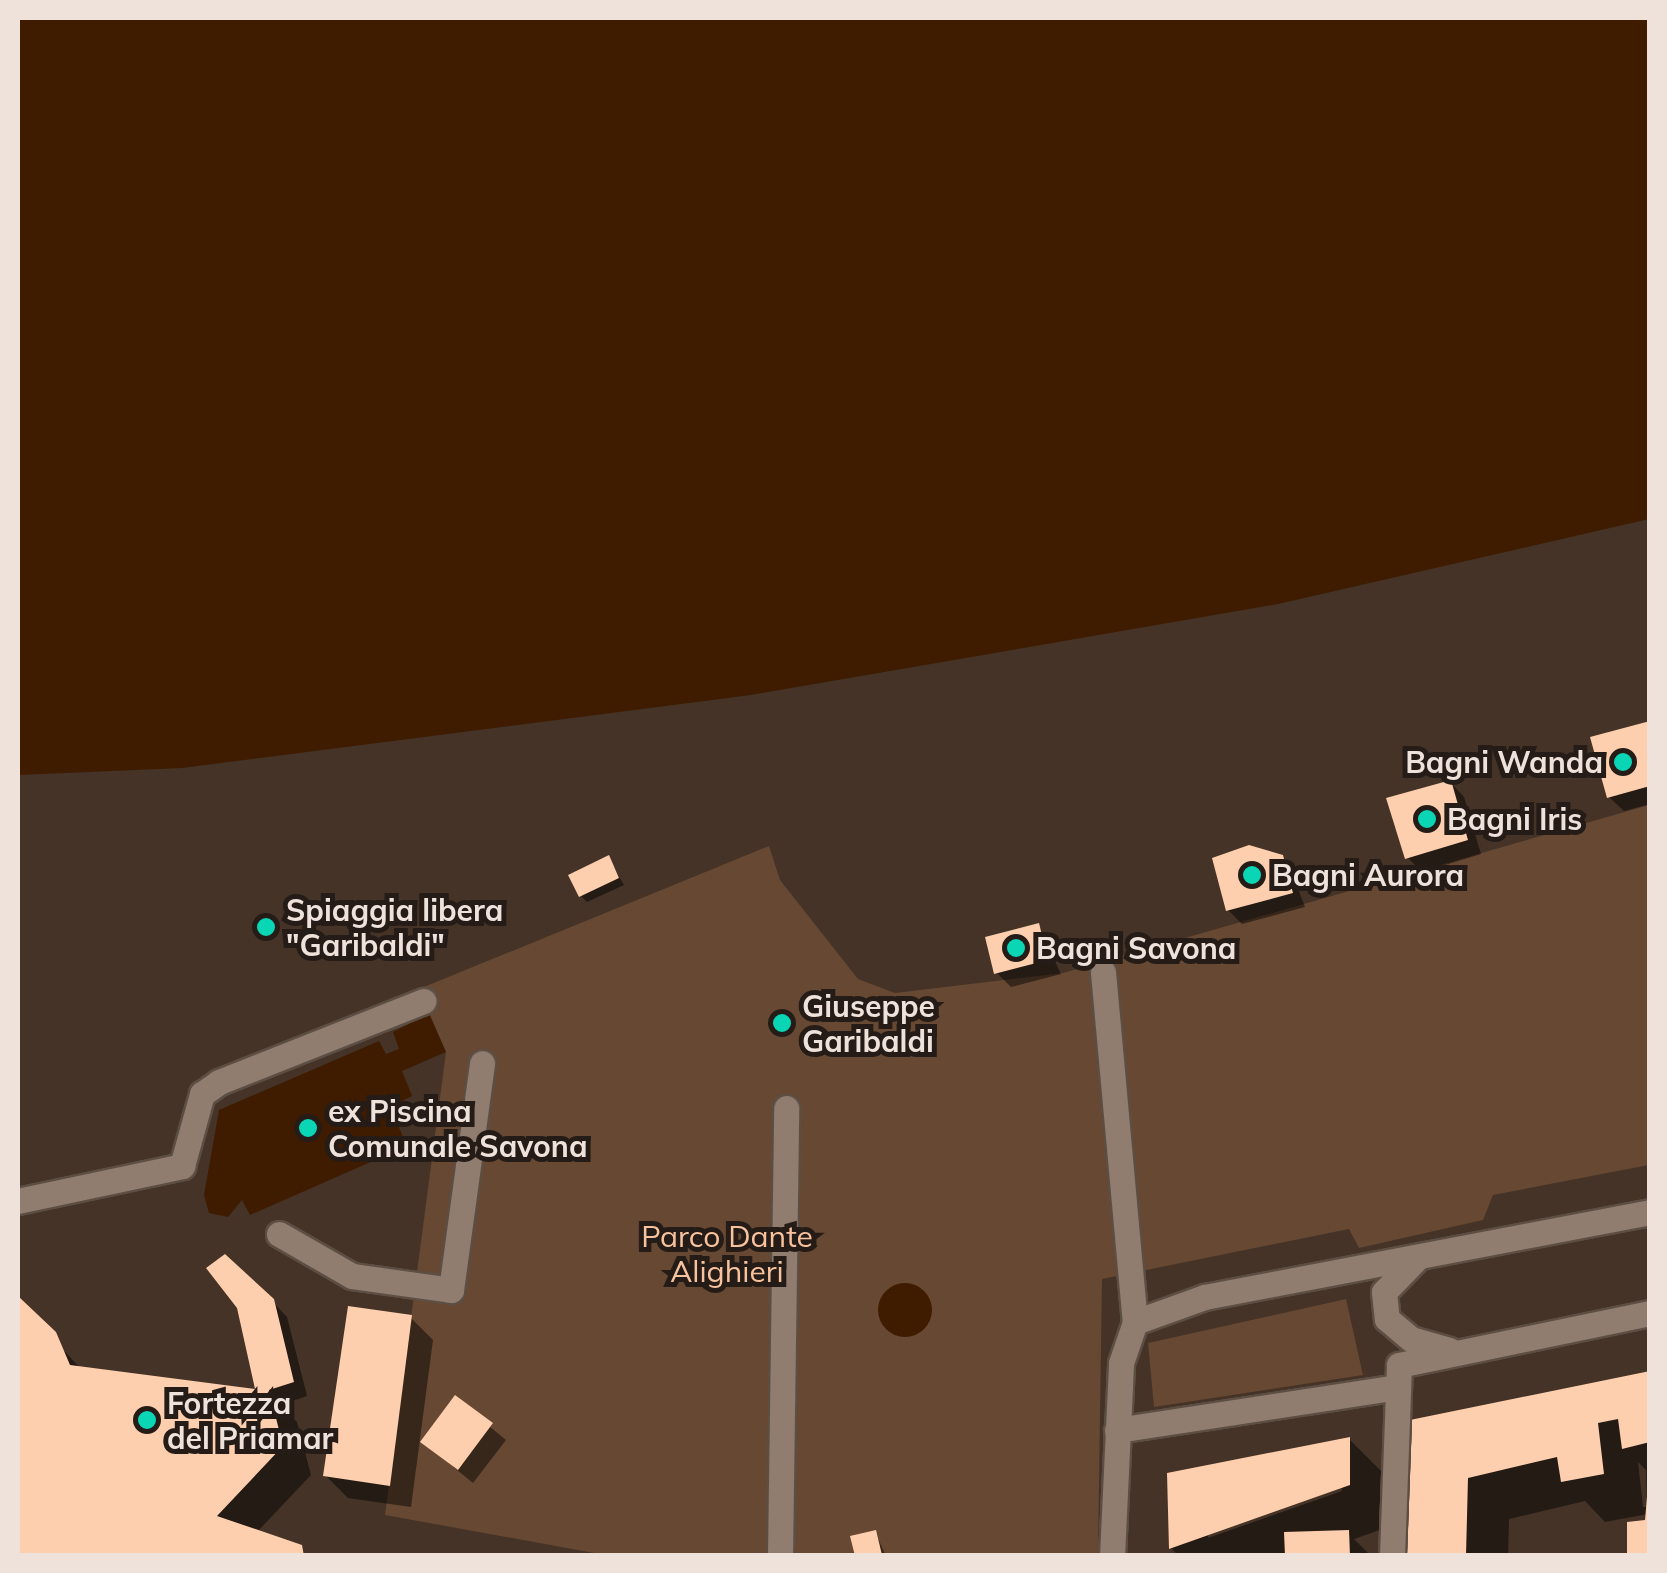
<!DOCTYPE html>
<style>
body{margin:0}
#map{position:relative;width:1667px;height:1573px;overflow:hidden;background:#443326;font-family:Mulish,sans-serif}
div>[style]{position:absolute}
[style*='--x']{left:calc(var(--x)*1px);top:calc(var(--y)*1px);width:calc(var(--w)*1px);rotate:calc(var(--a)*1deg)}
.green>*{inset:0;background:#674832}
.water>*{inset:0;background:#3f1c00}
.round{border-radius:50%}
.shadow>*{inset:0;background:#0007}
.building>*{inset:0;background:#fecfae}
.roads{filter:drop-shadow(2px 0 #5d4e44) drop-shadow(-2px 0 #5d4e44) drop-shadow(0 2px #5d4e44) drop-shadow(0 -2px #5d4e44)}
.minor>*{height:25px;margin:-12.5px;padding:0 12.5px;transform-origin:12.5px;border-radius:12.5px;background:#917d6f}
.dots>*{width:28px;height:28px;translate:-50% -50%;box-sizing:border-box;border:5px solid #251c17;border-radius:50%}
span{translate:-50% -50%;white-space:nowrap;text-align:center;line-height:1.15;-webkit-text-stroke:10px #251c17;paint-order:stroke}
.poi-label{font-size:30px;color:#eee2db;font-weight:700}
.right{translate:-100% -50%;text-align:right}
.left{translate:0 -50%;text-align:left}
.park-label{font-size:30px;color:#f7c29d}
.frame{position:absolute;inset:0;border:20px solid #eee2db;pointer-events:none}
</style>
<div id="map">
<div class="green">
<div style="clip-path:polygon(1649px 805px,1649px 1165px,1493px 1195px,1483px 1220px,1359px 1248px,1349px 1229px,1102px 1279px,1098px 1555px,605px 1555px,385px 1515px,446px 1052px,419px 989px,769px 846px,780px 880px,858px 979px,895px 993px,1063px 973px)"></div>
<div style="clip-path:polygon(1346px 1299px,1363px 1375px,1154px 1407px,1148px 1343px)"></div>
</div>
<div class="water">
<div style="clip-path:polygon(18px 18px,1649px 18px,1649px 519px,1278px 604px,751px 695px,182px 768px,18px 775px)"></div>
<div style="clip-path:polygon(429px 1014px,446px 1052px,402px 1071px,412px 1096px,390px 1107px,407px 1146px,250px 1215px,242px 1200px,228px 1217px,209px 1213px,204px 1195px,219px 1110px,379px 1041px,386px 1054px,399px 1049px,393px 1032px)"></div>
<div class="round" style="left:878px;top:1283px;width:54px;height:54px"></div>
</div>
<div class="shadow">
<div style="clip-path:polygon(1649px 723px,1650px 804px,1624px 811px,1609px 797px)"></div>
<div style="clip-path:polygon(1450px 782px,1464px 797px,1481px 854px,1422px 872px,1408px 858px)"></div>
<div style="clip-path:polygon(1249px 848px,1275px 853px,1290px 868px,1305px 907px,1242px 924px,1228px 910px)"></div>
<div style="clip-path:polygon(608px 858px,624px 885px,587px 902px,581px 896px)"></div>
<div style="clip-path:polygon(1038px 926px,1061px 974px,1011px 987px,996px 972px)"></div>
<div style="clip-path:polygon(18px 1301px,81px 1369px,258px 1391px,272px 1301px,287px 1317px,307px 1396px,280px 1405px,297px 1422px,311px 1475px,257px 1532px,309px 1556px,18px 1556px)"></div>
<div style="clip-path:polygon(411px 1318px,433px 1340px,411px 1507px,348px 1498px,326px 1476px)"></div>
<div style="clip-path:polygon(evenodd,1650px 1374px,1650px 1556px,1648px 1514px,1605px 1522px,1585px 1501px,1509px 1519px,1508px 1556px,1406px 1556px,1408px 1423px,1650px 1374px,1638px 1462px,1646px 1470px,1647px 1507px,1643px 1507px,1638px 1462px)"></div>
<div style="clip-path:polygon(455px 1398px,506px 1440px,473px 1483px,423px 1442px)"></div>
<div style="clip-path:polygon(evenodd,1350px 1440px,1391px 1481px,1391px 1526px,1354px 1539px,1371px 1556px,1179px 1556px,1171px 1548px,1350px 1440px,1341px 1486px,1342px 1491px,1208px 1538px,1208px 1532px,1341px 1486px)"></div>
<div style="clip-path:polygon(875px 1532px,886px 1556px,858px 1556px)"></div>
</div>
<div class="building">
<div style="clip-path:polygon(1650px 721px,1650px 786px,1607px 798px,1590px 737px)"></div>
<div style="clip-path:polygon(1451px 780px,1468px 840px,1405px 859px,1386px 798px)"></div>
<div style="clip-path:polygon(1249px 845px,1283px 855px,1293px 893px,1226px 911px,1212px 858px)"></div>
<div style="clip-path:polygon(609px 855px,619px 878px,579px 897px,568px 875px)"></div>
<div style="clip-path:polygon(1039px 923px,1048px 960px,994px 974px,985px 937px)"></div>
<div style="clip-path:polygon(225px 1254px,274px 1299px,294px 1382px,269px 1390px,283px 1446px,217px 1516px,302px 1545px,304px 1556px,18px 1556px,18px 1296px,56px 1332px,70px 1365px,255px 1389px,237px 1308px,206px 1268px)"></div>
<div style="clip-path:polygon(348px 1306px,412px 1315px,390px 1486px,323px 1476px)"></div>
<div style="clip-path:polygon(1650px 1371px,1650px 1442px,1622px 1449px,1618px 1419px,1598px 1423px,1604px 1474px,1561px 1482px,1557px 1457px,1468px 1478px,1466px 1556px,1404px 1556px,1405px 1421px)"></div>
<div style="clip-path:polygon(455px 1395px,493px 1423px,458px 1470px,420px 1442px)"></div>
<div style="clip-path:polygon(1350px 1437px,1350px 1485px,1169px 1549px,1167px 1473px)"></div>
<div style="clip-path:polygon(1650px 1461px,1650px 1556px,1627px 1556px,1627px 1522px,1645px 1520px)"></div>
<div style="clip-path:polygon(876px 1530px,882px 1555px,855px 1556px,850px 1536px)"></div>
<div style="clip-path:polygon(1349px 1530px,1350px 1556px,1285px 1556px,1284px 1532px)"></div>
</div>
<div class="roads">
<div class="minor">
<div style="--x:1103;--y:972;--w:351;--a:84.8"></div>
<div style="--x:18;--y:1201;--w:168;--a:-12"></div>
<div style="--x:182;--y:1166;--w:75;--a:-74.5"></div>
<div style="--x:202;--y:1094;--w:21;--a:-35"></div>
<div style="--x:219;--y:1082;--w:220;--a:-21.6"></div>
<div style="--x:279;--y:1234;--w:84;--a:29.9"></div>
<div style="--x:352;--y:1276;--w:100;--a:8"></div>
<div style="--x:451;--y:1290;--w:229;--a:-82.2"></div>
<div style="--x:1416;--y:1259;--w:46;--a:134.1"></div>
<div style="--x:1384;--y:1292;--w:27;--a:84"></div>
<div style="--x:1387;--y:1319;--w:31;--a:40"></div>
<div style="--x:1411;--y:1339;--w:40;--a:16"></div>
<div style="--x:1117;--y:1430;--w:279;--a:-8.7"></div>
<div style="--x:780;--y:1556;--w:448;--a:-89.2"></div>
<div style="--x:1112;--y:1556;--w:193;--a:-87.3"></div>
<div style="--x:1121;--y:1363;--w:43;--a:-71.1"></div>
<div style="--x:1135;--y:1322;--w:74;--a:-19.7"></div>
<div style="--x:1205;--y:1297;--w:453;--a:-10.8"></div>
<div style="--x:1392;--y:1556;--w:191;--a:-87.9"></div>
<div style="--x:1399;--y:1365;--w:256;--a:-11.7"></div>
</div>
</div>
<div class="dots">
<div style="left:1623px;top:762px;background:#0ad5b5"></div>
<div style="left:1427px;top:819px;background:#0ad5b5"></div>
<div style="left:1252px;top:875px;background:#0ad5b5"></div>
<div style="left:266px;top:927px;background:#0ad5b5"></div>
<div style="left:1016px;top:948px;background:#0ad5b5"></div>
<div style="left:782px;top:1023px;background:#0ad5b5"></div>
<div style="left:308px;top:1128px;background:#0ad5b5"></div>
<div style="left:147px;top:1420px;background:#0ad5b5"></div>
</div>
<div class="poi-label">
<span class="right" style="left:1603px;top:762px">Bagni Wanda</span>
<span class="left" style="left:1447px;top:819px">Bagni Iris</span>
<span class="left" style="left:1272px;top:875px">Bagni Aurora</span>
<span class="left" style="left:286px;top:927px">Spiaggia libera<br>"Garibaldi"</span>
<span class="left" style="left:1036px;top:948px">Bagni Savona</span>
<span class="left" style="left:802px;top:1023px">Giuseppe<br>Garibaldi</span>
<span class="left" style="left:328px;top:1128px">ex Piscina<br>Comunale Savona</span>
<span class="left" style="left:167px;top:1420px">Fortezza<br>del Priamar</span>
</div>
<div class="park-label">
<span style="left:727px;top:1253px">Parco Dante<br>Alighieri</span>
</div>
<div class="frame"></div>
</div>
